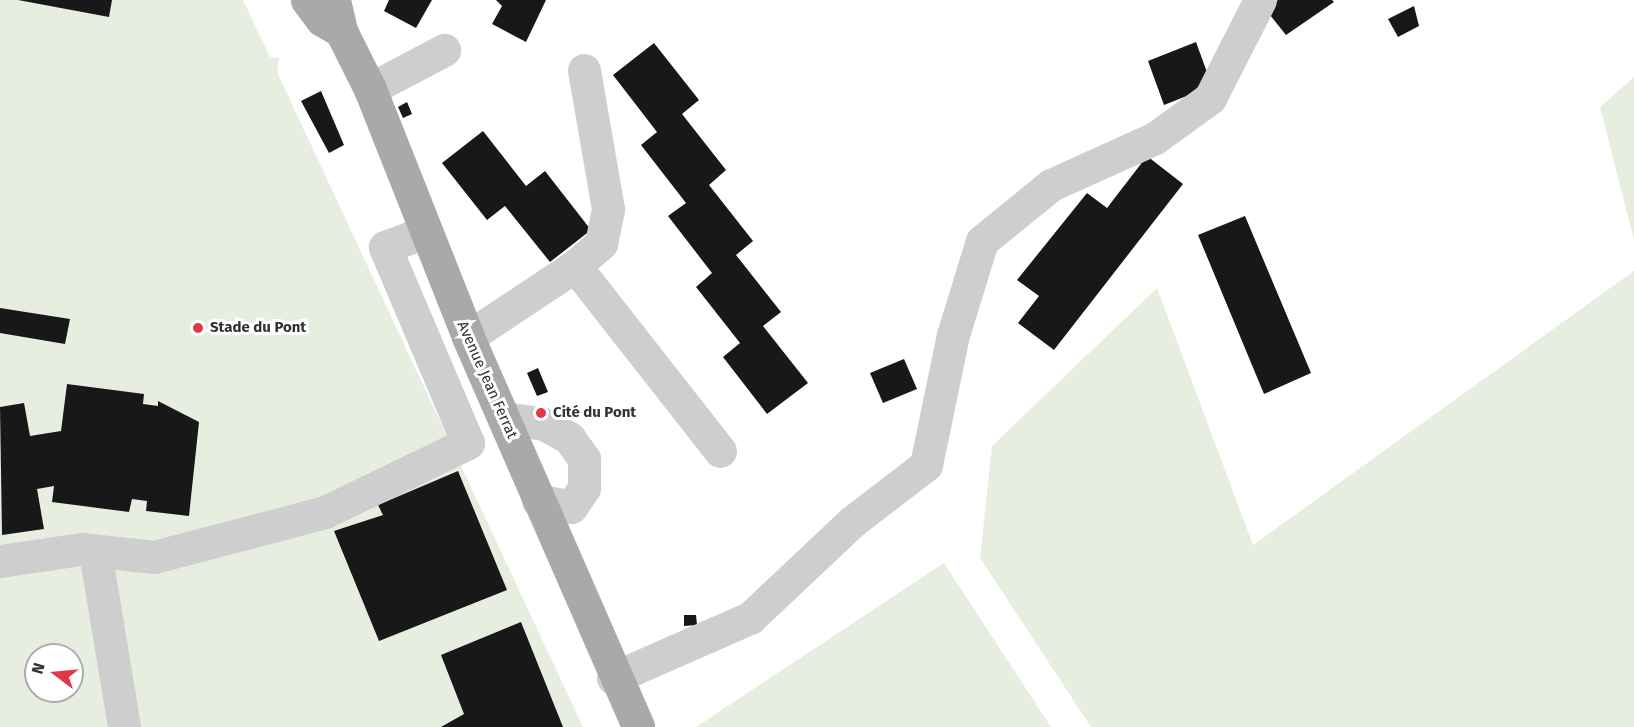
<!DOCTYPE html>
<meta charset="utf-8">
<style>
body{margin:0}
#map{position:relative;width:1634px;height:727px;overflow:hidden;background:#fff;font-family:"Fira Sans",sans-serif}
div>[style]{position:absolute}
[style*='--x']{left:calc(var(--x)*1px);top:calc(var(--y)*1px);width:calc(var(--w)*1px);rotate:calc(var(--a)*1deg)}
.green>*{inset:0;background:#e7eddf}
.building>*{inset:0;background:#181818}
.minor>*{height:33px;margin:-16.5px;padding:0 16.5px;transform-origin:16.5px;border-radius:16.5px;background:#cecece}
.major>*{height:33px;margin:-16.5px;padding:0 16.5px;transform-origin:16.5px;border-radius:16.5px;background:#a9a9a9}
.dots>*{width:16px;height:16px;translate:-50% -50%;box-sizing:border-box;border:3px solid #fff;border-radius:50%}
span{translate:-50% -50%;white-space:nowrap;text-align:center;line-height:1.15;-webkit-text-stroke:6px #fff;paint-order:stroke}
.poi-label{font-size:15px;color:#313131;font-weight:700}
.left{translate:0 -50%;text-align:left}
.street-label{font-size:15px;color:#313131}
.north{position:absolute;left:24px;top:643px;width:60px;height:60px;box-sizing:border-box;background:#fff;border:2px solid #adadad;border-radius:50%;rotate:286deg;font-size:16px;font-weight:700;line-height:24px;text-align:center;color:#313131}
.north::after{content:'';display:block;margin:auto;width:21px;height:27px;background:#e33747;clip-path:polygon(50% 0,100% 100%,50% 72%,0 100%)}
</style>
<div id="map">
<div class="green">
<div style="clip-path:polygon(evenodd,0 0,243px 0,270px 57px,279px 58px,277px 72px,583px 727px,0 727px,0 0,36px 655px,72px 655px,72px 691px,36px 691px,36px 655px)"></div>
<div style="clip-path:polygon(1634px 77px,1634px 240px,1600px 107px)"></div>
<div style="clip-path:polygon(1634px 271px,1634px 727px,1091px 727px,980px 558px,992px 446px,1157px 288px,1253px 545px)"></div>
<div style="clip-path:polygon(944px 563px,1051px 727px,696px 727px)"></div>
</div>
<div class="building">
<div style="clip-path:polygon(18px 0,112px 0,109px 17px)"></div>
<div style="clip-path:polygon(389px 0,432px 0,416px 28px,384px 11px)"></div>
<div style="clip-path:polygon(496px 0,546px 0,526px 42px,492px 24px,502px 6px)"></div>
<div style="clip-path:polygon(1278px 0,1332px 0,1334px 2px,1286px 35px,1266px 10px)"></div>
<div style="clip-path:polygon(1414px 6px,1419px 26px,1398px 37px,1388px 19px)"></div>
<div style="clip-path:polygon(1196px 42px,1212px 86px,1164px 105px,1148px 61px)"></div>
<div style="clip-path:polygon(654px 43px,699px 100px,682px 114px,726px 170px,709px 185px,753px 241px,736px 255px,781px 312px,763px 326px,808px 383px,767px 414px,723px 357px,740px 343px,696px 287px,712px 273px,668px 216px,686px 203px,641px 145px,657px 132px,613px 75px)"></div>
<div style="clip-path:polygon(321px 91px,344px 145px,329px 153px,301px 101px)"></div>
<div style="clip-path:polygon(407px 102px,412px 114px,403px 118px,398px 107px)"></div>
<div style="clip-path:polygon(483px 131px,526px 186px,545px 171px,591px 230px,550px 262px,505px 206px,487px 220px,442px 163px)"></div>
<div style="clip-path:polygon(1147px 156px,1183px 184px,1054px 350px,1018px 323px,1039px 296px,1017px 280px,1087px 193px,1107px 208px)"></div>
<div style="clip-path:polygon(1245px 216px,1311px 373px,1264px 394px,1198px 235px)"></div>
<div style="clip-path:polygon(0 308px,70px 319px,65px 344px,0 333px)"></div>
<div style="clip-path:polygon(904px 359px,917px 389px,883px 403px,870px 373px)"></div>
<div style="clip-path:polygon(538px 368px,548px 392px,537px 396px,527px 373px)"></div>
<div style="clip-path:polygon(67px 384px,144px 394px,143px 404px,158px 406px,158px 401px,199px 422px,189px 516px,146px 511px,147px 501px,132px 499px,129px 512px,52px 502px,54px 486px,37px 489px,44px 529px,2px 535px,0 407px,24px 403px,30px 436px,61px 431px)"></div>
<div style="clip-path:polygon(458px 471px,507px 590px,379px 641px,334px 531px,383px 515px,378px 505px)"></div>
<div style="clip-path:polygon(684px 615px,696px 615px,697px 625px,684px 626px)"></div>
<div style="clip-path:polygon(521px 622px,563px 727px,441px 727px,464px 714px,441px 655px)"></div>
</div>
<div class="minor">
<div style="--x:370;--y:89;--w:84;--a:-27.8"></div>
<div style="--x:575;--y:266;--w:35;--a:-41"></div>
<div style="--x:601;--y:243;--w:35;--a:-78"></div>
<div style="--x:608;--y:209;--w:141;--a:-99.8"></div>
<div style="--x:468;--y:337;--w:128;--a:-33.6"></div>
<div style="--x:575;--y:266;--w:235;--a:51.9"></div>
<div style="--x:504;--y:418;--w:40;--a:8.5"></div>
<div style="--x:544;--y:424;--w:29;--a:29"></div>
<div style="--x:569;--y:438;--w:26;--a:54"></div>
<div style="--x:584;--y:459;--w:29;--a:90"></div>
<div style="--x:584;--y:488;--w:23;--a:124"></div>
<div style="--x:571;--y:507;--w:34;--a:-168"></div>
<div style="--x:95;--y:551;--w:178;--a:80.6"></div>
<div style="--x:0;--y:561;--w:82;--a:-8.4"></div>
<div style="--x:81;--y:549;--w:73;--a:6.3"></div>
<div style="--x:154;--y:557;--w:177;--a:-14.7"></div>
<div style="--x:325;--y:512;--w:159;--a:-25.8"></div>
<div style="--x:468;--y:443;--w:213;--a:-113"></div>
<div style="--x:385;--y:247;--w:43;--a:-20.6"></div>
<div style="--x:613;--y:678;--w:150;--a:-23.7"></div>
<div style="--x:750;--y:618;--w:141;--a:-43.3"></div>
<div style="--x:853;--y:521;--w:92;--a:-37.5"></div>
<div style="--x:926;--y:465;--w:133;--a:-78.3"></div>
<div style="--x:953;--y:335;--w:98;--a:-72.9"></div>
<div style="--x:982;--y:241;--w:89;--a:-39.1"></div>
<div style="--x:1051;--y:185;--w:114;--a:-24.3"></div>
<div style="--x:1155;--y:138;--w:68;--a:-36"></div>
<div style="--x:1210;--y:98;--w:110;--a:-63"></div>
</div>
<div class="major">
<div style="--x:307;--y:0;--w:25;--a:53"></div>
<div style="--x:322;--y:20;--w:22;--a:30"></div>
<div style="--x:334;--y:0;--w:32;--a:77"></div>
<div style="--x:341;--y:31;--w:65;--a:63.4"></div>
<div style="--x:370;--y:89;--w:267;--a:68.4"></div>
<div style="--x:468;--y:337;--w:425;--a:66.4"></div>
</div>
<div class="dots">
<div style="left:198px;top:328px;background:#e33747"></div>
<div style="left:541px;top:413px;background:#e33747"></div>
</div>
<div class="poi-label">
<span class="left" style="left:210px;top:328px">Stade du Pont</span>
<span class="left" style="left:553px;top:413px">Cité du Pont</span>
</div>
<div class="street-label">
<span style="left:487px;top:380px;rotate:66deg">Avenue Jean Ferrat</span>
</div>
<div class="north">N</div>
</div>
